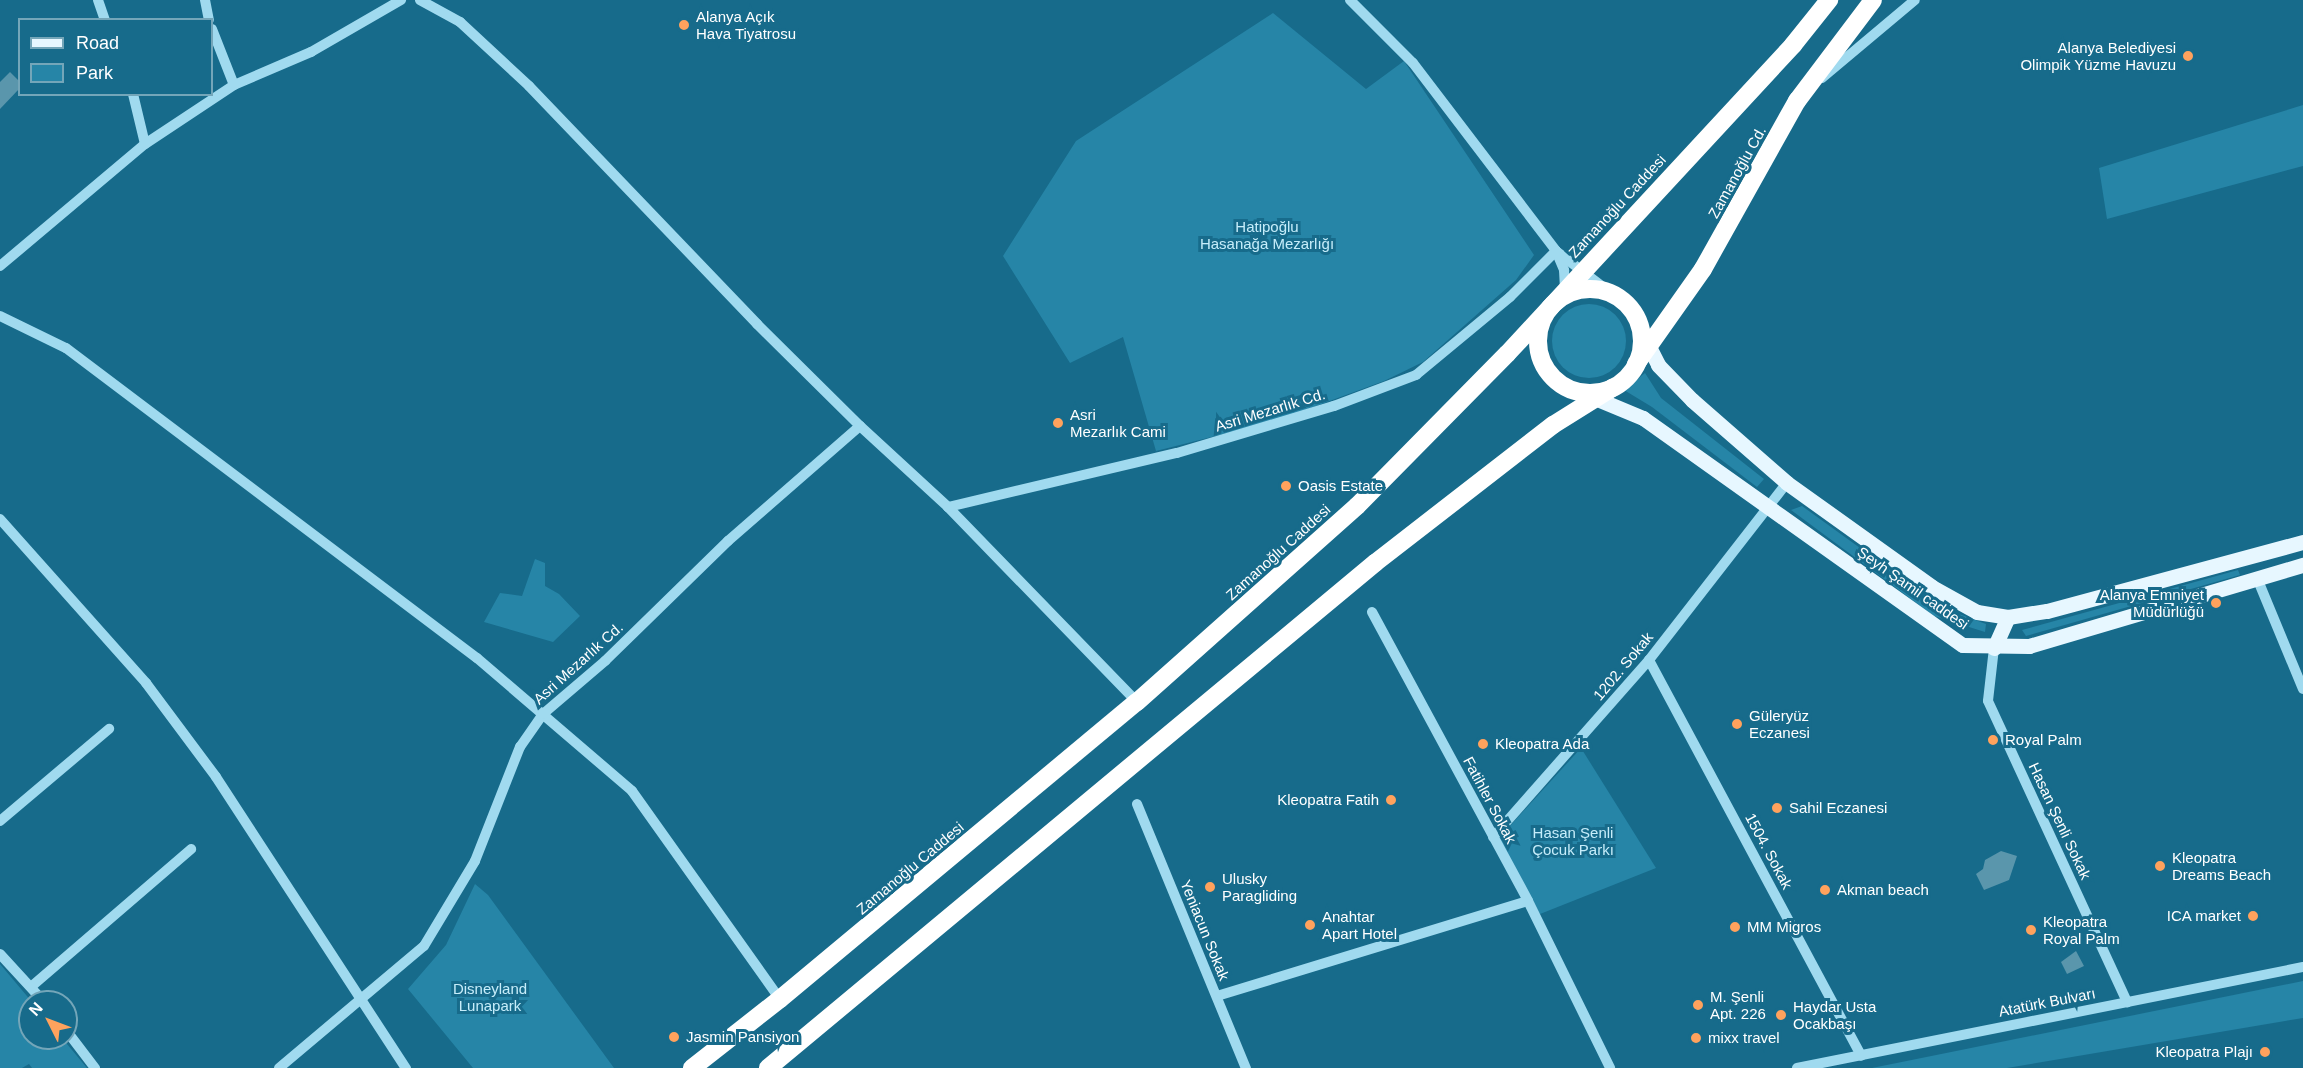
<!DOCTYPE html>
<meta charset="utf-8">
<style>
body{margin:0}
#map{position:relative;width:2303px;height:1068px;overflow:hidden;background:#176b8b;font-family:Arial,sans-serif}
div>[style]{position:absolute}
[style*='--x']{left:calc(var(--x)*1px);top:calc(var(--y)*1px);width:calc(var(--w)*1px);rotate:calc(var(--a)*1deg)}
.green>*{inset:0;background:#2685a7}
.round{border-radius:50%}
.water>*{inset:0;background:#5a96ac}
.minor>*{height:10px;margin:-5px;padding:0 5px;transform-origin:5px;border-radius:5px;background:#a0daef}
.major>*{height:15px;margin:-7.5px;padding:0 7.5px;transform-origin:7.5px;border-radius:7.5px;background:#e7f7ff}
.highway>*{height:18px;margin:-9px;padding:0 9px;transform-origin:9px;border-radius:9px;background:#fff}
.highway>.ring{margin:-9px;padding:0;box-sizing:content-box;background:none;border:18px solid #fff;border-radius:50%}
.dots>*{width:16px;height:16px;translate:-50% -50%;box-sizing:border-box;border:3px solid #176b8b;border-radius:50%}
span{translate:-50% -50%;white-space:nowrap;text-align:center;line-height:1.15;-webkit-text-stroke:6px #176b8b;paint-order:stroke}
.poi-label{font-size:15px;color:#fff}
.left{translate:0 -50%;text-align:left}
.right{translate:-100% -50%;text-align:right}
.street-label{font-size:15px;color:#fff}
.park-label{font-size:15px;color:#c6edfa}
.legend{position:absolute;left:18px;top:18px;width:195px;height:78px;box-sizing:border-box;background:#176b8b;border:2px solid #74a6b9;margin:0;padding:8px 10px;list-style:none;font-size:18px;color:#fff}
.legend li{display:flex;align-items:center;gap:12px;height:30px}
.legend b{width:30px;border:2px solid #74a6b9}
.north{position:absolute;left:18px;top:990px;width:60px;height:60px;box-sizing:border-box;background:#176b8b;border:2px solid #74a6b9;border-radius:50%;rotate:312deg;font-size:16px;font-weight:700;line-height:24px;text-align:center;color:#fff}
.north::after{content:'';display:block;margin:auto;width:21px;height:27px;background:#ffa25d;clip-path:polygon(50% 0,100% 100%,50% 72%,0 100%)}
</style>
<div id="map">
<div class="green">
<div style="clip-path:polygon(1273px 13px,1366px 89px,1404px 61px,1534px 255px,1516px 280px,1423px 362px,1384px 381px,1275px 421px,1156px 451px,1123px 337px,1070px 363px,1003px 256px,1076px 141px)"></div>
<div style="clip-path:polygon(2303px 105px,2303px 166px,2107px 219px,2099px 168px)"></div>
<div class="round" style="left:1552px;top:304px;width:74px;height:74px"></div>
<div style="clip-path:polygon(1645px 373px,1661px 398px,1764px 479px,1757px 487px,1652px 407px,1624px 390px)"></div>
<div style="clip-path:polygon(1802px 506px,1943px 608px,1986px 624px,1985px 632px,1934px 616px,1791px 510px)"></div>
<div style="clip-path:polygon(535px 559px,545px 563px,545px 586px,559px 594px,580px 616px,553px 642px,484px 622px,500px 593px,522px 596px)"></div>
<div style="clip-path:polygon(2238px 570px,2240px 575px,2026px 636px,2022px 630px)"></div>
<div style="clip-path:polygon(1581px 748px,1656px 868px,1540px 914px,1499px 838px)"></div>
<div style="clip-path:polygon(475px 884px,488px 895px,614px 1068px,473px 1068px,408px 989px,446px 945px)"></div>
<div style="clip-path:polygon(0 964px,32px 1002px,30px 1038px,62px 1038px,87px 1068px,32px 1068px,29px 1064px,22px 1068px,0 1068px)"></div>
<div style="clip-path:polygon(2303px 981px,2303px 1018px,2007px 1068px,1872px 1068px)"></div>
</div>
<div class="water">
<div style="clip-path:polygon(10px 72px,19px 81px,19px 89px,0 109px,0 82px)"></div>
<div style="clip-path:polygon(2001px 851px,2017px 856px,2009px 880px,1984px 890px,1976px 874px,1983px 869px,1985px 860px)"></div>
<div style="clip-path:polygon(2076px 951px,2084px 966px,2067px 974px,2061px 962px)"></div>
</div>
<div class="minor">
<div style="--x:98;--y:0;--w:21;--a:71"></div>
<div style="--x:205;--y:0;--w:20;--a:79"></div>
<div style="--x:420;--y:0;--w:46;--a:28.8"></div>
<div style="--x:460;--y:22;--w:94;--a:42.8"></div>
<div style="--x:529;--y:86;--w:330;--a:46.2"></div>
<div style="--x:757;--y:324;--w:145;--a:44.7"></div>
<div style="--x:860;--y:426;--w:120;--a:42.6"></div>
<div style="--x:948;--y:507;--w:272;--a:45.9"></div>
<div style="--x:1350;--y:0;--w:89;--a:45"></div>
<div style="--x:1413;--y:63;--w:236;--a:52.7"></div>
<div style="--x:1556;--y:251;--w:21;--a:67"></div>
<div style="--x:1564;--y:270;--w:20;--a:87"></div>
<div style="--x:212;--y:29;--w:60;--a:68.6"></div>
<div style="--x:1822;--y:78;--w:121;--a:-40"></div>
<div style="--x:133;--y:94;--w:51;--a:76.5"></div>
<div style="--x:1556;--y:251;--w:69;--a:37.4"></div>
<div style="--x:0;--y:266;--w:189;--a:-40.1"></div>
<div style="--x:145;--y:144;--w:107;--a:-33.5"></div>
<div style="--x:234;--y:85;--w:84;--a:-23.2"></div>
<div style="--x:311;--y:52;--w:104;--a:-30"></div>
<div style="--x:0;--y:316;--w:73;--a:25.9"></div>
<div style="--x:66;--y:348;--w:515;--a:37.03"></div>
<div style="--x:477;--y:658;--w:204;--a:40.6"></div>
<div style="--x:632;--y:791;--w:255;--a:54.6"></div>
<div style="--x:948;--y:507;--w:235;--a:-13.3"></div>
<div style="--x:1177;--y:453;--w:164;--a:-16.7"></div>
<div style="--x:1334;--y:406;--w:88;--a:-20.7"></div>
<div style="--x:1416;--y:375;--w:122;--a:-39.7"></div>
<div style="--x:1510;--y:297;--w:65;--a:-45"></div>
<div style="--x:0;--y:519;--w:220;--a:48.3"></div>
<div style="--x:146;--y:683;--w:117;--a:53.3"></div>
<div style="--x:216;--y:777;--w:348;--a:56.9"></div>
<div style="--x:2257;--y:578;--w:120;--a:67.5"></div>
<div style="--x:1372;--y:612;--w:328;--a:61.6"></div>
<div style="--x:1528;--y:901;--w:186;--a:63.8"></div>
<div style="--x:1994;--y:648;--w:53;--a:96.5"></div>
<div style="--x:1988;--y:701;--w:332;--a:65.2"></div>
<div style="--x:1649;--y:660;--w:449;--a:61.8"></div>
<div style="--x:1137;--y:804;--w:286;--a:67.6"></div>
<div style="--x:0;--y:821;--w:143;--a:-40.2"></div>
<div style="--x:1493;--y:837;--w:236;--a:-48.6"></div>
<div style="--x:1649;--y:660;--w:224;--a:-52.1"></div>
<div style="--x:0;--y:954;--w:65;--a:47.5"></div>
<div style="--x:32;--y:986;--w:210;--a:-40.7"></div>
<div style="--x:1217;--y:996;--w:325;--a:-17"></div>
<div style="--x:66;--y:1030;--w:48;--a:52.7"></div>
<div style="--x:279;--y:1068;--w:189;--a:-40.1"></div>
<div style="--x:424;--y:946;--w:99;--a:-59"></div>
<div style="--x:475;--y:861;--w:123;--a:-68.5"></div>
<div style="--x:520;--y:747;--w:40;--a:-55.1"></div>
<div style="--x:543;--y:714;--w:82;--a:-40.5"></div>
<div style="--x:605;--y:661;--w:172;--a:-44.3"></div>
<div style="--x:728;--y:541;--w:175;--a:-41.1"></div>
<div style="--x:1797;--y:1068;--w:516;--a:-11.29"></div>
</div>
<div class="major">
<div style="--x:1641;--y:331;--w:38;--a:63"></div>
<div style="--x:1658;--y:365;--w:49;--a:45.8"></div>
<div style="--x:1692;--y:400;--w:126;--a:41.1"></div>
<div style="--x:1787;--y:483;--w:178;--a:35.6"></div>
<div style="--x:1932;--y:587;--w:51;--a:29.1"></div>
<div style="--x:1977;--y:612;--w:31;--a:9"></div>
<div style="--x:2008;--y:617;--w:39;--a:-9"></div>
<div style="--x:2047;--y:611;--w:265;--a:-15.1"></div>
<div style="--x:1578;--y:391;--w:70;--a:22.6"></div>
<div style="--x:1643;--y:418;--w:392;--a:35.4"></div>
<div style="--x:1963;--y:645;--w:66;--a:0.9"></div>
<div style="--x:2029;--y:646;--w:286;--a:-16.5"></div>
<div style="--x:1994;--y:648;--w:34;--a:-66"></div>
</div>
<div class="highway">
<div class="ring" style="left:1538px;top:289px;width:86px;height:86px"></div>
<div style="--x:1636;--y:364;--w:116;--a:-54.8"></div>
<div style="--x:1703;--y:269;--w:193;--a:-60.8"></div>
<div style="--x:1797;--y:101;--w:126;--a:-53"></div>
<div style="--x:692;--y:1068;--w:112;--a:-38.1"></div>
<div style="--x:780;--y:999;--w:464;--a:-39.8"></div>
<div style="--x:1137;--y:702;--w:295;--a:-41.7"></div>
<div style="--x:1357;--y:506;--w:214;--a:-45.4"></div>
<div style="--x:1507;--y:354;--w:421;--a:-47.2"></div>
<div style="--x:1793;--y:45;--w:58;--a:-51.3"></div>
<div style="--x:768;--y:1068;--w:790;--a:-39.76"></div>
<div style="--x:1375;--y:563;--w:225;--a:-37.8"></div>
<div style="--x:1553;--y:425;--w:70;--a:-32.1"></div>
</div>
<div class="dots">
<div style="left:684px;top:25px;background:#ffa25d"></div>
<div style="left:2188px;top:56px;background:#ffa25d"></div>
<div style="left:1058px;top:423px;background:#ffa25d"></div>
<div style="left:1286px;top:486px;background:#ffa25d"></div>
<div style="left:2216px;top:603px;background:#ffa25d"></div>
<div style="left:1737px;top:724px;background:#ffa25d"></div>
<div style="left:1993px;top:740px;background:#ffa25d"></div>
<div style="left:1483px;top:744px;background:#ffa25d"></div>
<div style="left:1391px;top:800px;background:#ffa25d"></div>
<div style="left:1777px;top:808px;background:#ffa25d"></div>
<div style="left:2160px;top:866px;background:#ffa25d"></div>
<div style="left:1210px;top:887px;background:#ffa25d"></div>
<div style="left:1825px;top:890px;background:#ffa25d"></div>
<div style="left:2253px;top:916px;background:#ffa25d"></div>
<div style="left:1310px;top:925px;background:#ffa25d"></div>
<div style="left:1735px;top:927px;background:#ffa25d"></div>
<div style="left:2031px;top:930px;background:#ffa25d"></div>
<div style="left:1698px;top:1005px;background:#ffa25d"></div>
<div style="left:1781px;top:1015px;background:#ffa25d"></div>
<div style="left:674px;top:1037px;background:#ffa25d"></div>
<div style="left:1696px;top:1038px;background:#ffa25d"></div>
<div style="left:2265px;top:1052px;background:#ffa25d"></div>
</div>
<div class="poi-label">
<span class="left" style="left:696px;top:25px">Alanya Açık<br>Hava Tiyatrosu</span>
<span class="right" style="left:2176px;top:56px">Alanya Belediyesi<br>Olimpik Yüzme Havuzu</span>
<span class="left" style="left:1070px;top:423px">Asri<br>Mezarlık Cami</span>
<span class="left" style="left:1298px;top:486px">Oasis Estate</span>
<span class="right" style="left:2204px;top:603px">Alanya Emniyet<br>Müdürlüğü</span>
<span class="left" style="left:1749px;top:724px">Güleryüz<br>Eczanesi</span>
<span class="left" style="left:2005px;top:740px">Royal Palm</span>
<span class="left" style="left:1495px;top:744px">Kleopatra Ada</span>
<span class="right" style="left:1379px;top:800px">Kleopatra Fatih</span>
<span class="left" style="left:1789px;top:808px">Sahil Eczanesi</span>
<span class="left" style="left:2172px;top:866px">Kleopatra<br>Dreams Beach</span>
<span class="left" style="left:1222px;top:887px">Ulusky<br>Paragliding</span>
<span class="left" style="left:1837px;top:890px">Akman beach</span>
<span class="left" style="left:1322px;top:925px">Anahtar<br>Apart Hotel</span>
<span class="right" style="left:2241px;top:916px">ICA market</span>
<span class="left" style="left:2043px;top:930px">Kleopatra<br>Royal Palm</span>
<span class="left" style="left:1747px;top:927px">MM Migros</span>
<span class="left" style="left:1710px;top:1005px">M. Şenli<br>Apt. 226</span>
<span class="left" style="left:1793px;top:1015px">Haydar Usta<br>Ocakbaşı</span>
<span class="left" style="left:686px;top:1037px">Jasmin Pansiyon</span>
<span class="left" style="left:1708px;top:1038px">mixx travel</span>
<span class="right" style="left:2253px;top:1052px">Kleopatra Plajı</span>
</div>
<div class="street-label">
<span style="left:1737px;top:172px;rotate:-61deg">Zamanoğlu Cd.</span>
<span style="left:1617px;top:206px;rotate:-47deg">Zamanoğlu Caddesi</span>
<span style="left:1270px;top:410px;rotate:-17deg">Asri Mezarlık Cd.</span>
<span style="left:1278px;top:552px;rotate:-42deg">Zamanoğlu Caddesi</span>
<span style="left:1913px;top:588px;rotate:35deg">Şeyh Şamil caddesi</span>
<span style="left:578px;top:663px;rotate:-42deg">Asri Mezarlık Cd.</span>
<span style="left:1623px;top:666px;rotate:-50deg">1202. Sokak</span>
<span style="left:1490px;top:800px;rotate:62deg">Fatihler Sokak</span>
<span style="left:2060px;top:821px;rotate:65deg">Hasan Şenli Sokak</span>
<span style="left:1769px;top:851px;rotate:62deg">1504. Sokak</span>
<span style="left:910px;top:868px;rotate:-40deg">Zamanoğlu Caddesi</span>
<span style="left:1205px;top:930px;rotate:68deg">Yeniacun Sokak</span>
<span style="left:2047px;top:1002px;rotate:-11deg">Atatürk Bulvarı</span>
</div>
<div class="park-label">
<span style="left:1267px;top:235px">Hatipoğlu<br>Hasanağa Mezarlığı</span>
<span style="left:1573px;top:841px">Hasan Şenli<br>Çocuk Parkı</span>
<span style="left:490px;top:997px">Disneyland<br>Lunapark</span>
</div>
<ul class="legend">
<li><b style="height:8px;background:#e7f7ff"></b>Road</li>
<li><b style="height:16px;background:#2685a7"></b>Park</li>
</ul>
<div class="north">N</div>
</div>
